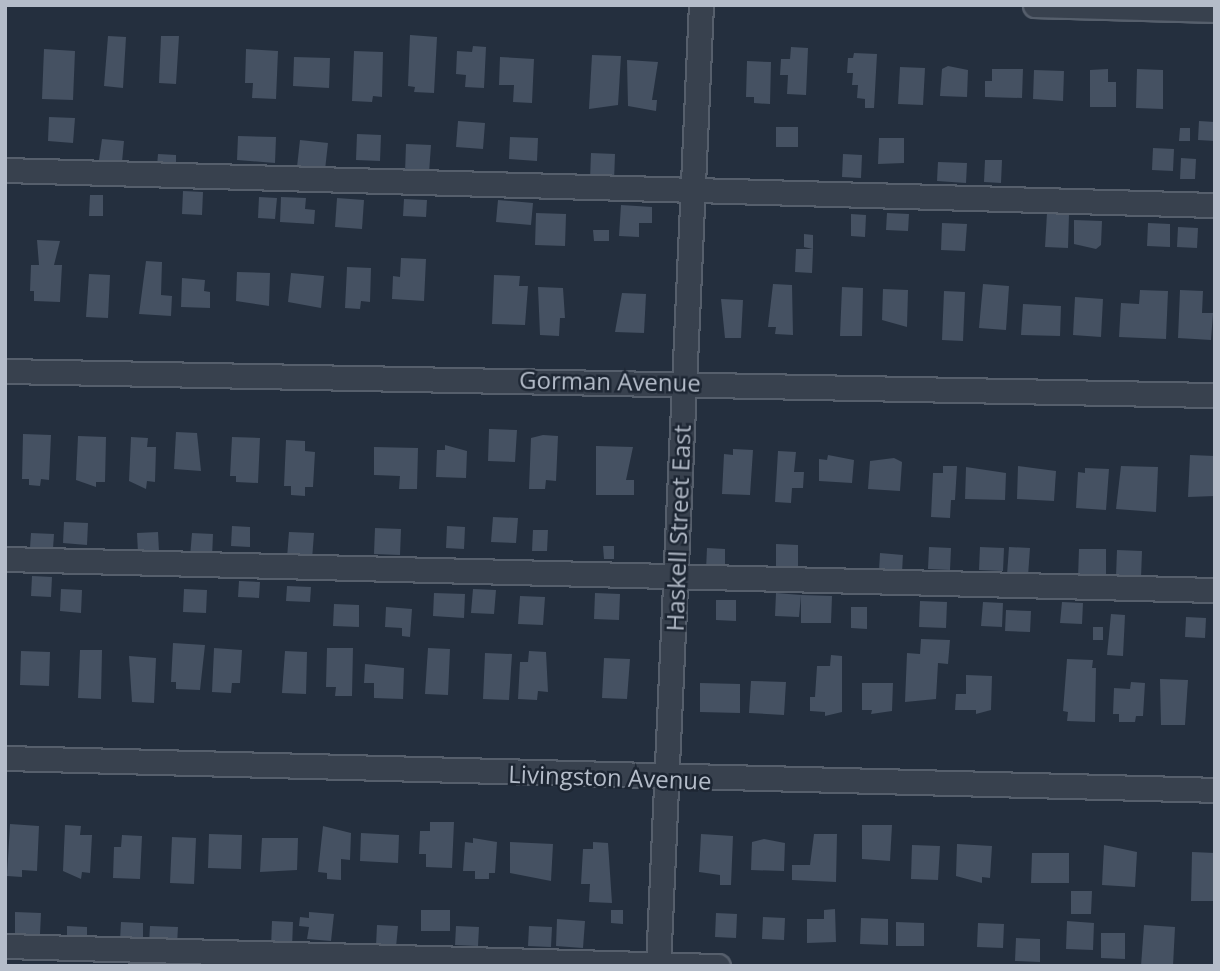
<!DOCTYPE html>
<style>
body{margin:0}
#map{position:relative;width:1220px;height:971px;overflow:hidden;background:#242f3e;font-family:"Open Sans",sans-serif}
div>[style]{position:absolute}
[style*='--x']{left:calc(var(--x)*1px);top:calc(var(--y)*1px);width:calc(var(--w)*1px);rotate:calc(var(--a)*1deg)}
.building>*{inset:0;background:#455162}
.roads{filter:drop-shadow(2px 0 #565f6c) drop-shadow(-2px 0 #565f6c) drop-shadow(0 2px #565f6c) drop-shadow(0 -2px #565f6c)}
.minor>*{height:23px;margin:-11.5px;padding:0 11.5px;transform-origin:11.5px;border-radius:11.5px;background:#38414e}
span{translate:-50% -50%;white-space:nowrap;text-align:center;line-height:1.15;-webkit-text-stroke:5px #1d2633;paint-order:stroke}
.street-label{font-size:24px;color:#b4bcc9}
.frame{position:absolute;inset:0;border:7px solid #b4bcc9;pointer-events:none}
</style>
<div id="map">
<div class="building">
<div style="clip-path:polygon(410px 35px,437px 37px,434px 93px,414px 92px,415px 87px,408px 86px)"></div>
<div style="clip-path:polygon(108px 36px,126px 37px,123px 88px,104px 86px)"></div>
<div style="clip-path:polygon(161px 36px,179px 36px,176px 84px,159px 83px)"></div>
<div style="clip-path:polygon(473px 46px,486px 47px,484px 88px,465px 87px,466px 75px,456px 74px,457px 51px,472px 52px)"></div>
<div style="clip-path:polygon(791px 47px,808px 48px,806px 95px,787px 94px,788px 75px,780px 75px,781px 59px,790px 59px)"></div>
<div style="clip-path:polygon(44px 49px,75px 51px,73px 100px,42px 99px)"></div>
<div style="clip-path:polygon(246px 49px,278px 51px,276px 99px,252px 98px,253px 83px,245px 83px)"></div>
<div style="clip-path:polygon(354px 51px,383px 52px,382px 97px,373px 96px,372px 102px,352px 101px)"></div>
<div style="clip-path:polygon(854px 53px,877px 54px,874px 108px,865px 108px,865px 99px,857px 98px,858px 85px,852px 85px,853px 73px,847px 73px,848px 58px,853px 58px)"></div>
<div style="clip-path:polygon(592px 55px,621px 56px,618px 105px,589px 109px)"></div>
<div style="clip-path:polygon(294px 57px,330px 58px,329px 88px,293px 86px)"></div>
<div style="clip-path:polygon(500px 57px,534px 59px,532px 103px,513px 102px,514px 85px,499px 85px)"></div>
<div style="clip-path:polygon(627px 60px,658px 62px,652px 100px,657px 100px,656px 111px,628px 106px)"></div>
<div style="clip-path:polygon(747px 61px,771px 62px,770px 104px,754px 103px,754px 97px,746px 97px)"></div>
<div style="clip-path:polygon(948px 66px,968px 70px,967px 97px,940px 96px,942px 69px)"></div>
<div style="clip-path:polygon(900px 67px,925px 68px,923px 105px,898px 104px)"></div>
<div style="clip-path:polygon(992px 69px,1023px 69px,1022px 98px,985px 97px,985px 81px,992px 81px)"></div>
<div style="clip-path:polygon(1108px 69px,1108px 82px,1116px 82px,1116px 107px,1090px 107px,1090px 70px)"></div>
<div style="clip-path:polygon(1137px 69px,1163px 70px,1163px 109px,1136px 108px)"></div>
<div style="clip-path:polygon(1034px 70px,1064px 71px,1063px 101px,1033px 99px)"></div>
<div style="clip-path:polygon(49px 117px,75px 118px,73px 143px,48px 141px)"></div>
<div style="clip-path:polygon(458px 121px,485px 123px,483px 149px,456px 147px)"></div>
<div style="clip-path:polygon(1199px 121px,1215px 122px,1215px 141px,1198px 140px)"></div>
<div style="clip-path:polygon(776px 127px,798px 127px,798px 147px,776px 147px)"></div>
<div style="clip-path:polygon(1180px 128px,1190px 128px,1190px 141px,1179px 141px)"></div>
<div style="clip-path:polygon(357px 134px,381px 135px,380px 161px,356px 160px)"></div>
<div style="clip-path:polygon(238px 136px,276px 137px,275px 163px,237px 160px)"></div>
<div style="clip-path:polygon(510px 137px,538px 138px,537px 161px,509px 159px)"></div>
<div style="clip-path:polygon(879px 138px,904px 138px,904px 163px,878px 164px)"></div>
<div style="clip-path:polygon(102px 139px,124px 141px,122px 162px,99px 160px)"></div>
<div style="clip-path:polygon(300px 140px,328px 143px,325px 170px,297px 167px)"></div>
<div style="clip-path:polygon(406px 144px,431px 145px,429px 173px,405px 173px)"></div>
<div style="clip-path:polygon(1153px 148px,1174px 149px,1173px 171px,1152px 170px)"></div>
<div style="clip-path:polygon(591px 153px,615px 154px,614px 181px,590px 180px)"></div>
<div style="clip-path:polygon(158px 154px,176px 155px,176px 167px,157px 166px)"></div>
<div style="clip-path:polygon(843px 154px,862px 155px,861px 178px,842px 177px)"></div>
<div style="clip-path:polygon(1181px 158px,1196px 159px,1195px 179px,1180px 179px)"></div>
<div style="clip-path:polygon(985px 160px,1002px 160px,1001px 183px,984px 182px)"></div>
<div style="clip-path:polygon(938px 162px,967px 163px,966px 183px,937px 181px)"></div>
<div style="clip-path:polygon(183px 191px,203px 192px,202px 215px,182px 214px)"></div>
<div style="clip-path:polygon(90px 195px,103px 195px,103px 216px,89px 216px)"></div>
<div style="clip-path:polygon(259px 197px,277px 198px,275px 219px,258px 218px)"></div>
<div style="clip-path:polygon(281px 197px,306px 198px,305px 209px,315px 210px,314px 224px,280px 222px)"></div>
<div style="clip-path:polygon(337px 198px,364px 200px,362px 229px,335px 227px)"></div>
<div style="clip-path:polygon(404px 199px,427px 200px,426px 217px,403px 216px)"></div>
<div style="clip-path:polygon(498px 200px,533px 203px,531px 225px,496px 222px)"></div>
<div style="clip-path:polygon(621px 205px,652px 207px,652px 223px,639px 223px,639px 237px,619px 236px)"></div>
<div style="clip-path:polygon(536px 213px,566px 214px,565px 246px,535px 245px)"></div>
<div style="clip-path:polygon(887px 213px,909px 214px,908px 231px,886px 230px)"></div>
<div style="clip-path:polygon(1047px 213px,1069px 214px,1068px 248px,1045px 247px)"></div>
<div style="clip-path:polygon(851px 214px,866px 215px,865px 237px,851px 236px)"></div>
<div style="clip-path:polygon(1074px 220px,1102px 221px,1101px 245px,1096px 249px,1074px 244px)"></div>
<div style="clip-path:polygon(942px 223px,967px 224px,965px 251px,941px 250px)"></div>
<div style="clip-path:polygon(1148px 223px,1170px 224px,1170px 247px,1147px 246px)"></div>
<div style="clip-path:polygon(1178px 227px,1198px 228px,1197px 248px,1177px 247px)"></div>
<div style="clip-path:polygon(593px 230px,609px 230px,609px 241px,594px 241px)"></div>
<div style="clip-path:polygon(804px 234px,813px 235px,813px 249px,804px 247px)"></div>
<div style="clip-path:polygon(37px 240px,60px 241px,54px 265px,62px 265px,60px 302px,34px 301px,34px 291px,30px 291px,31px 265px,39px 265px)"></div>
<div style="clip-path:polygon(796px 249px,813px 249px,812px 273px,795px 272px)"></div>
<div style="clip-path:polygon(401px 258px,426px 259px,424px 301px,392px 299px,393px 276px,400px 277px)"></div>
<div style="clip-path:polygon(146px 261px,162px 262px,161px 295px,172px 296px,171px 316px,139px 314px)"></div>
<div style="clip-path:polygon(347px 267px,371px 268px,370px 302px,361px 301px,360px 309px,345px 308px)"></div>
<div style="clip-path:polygon(237px 272px,270px 273px,269px 306px,236px 301px)"></div>
<div style="clip-path:polygon(291px 273px,324px 276px,321px 308px,288px 302px)"></div>
<div style="clip-path:polygon(89px 274px,110px 275px,108px 318px,86px 317px)"></div>
<div style="clip-path:polygon(494px 275px,520px 276px,519px 286px,528px 286px,525px 325px,492px 324px)"></div>
<div style="clip-path:polygon(182px 278px,205px 280px,204px 291px,210px 292px,210px 308px,181px 307px)"></div>
<div style="clip-path:polygon(773px 284px,792px 285px,793px 335px,775px 334px,776px 327px,768px 327px)"></div>
<div style="clip-path:polygon(983px 284px,1009px 286px,1006px 330px,979px 328px)"></div>
<div style="clip-path:polygon(538px 287px,563px 288px,565px 318px,560px 318px,559px 336px,540px 335px)"></div>
<div style="clip-path:polygon(842px 287px,863px 288px,862px 336px,840px 336px)"></div>
<div style="clip-path:polygon(883px 289px,908px 290px,907px 327px,882px 320px)"></div>
<div style="clip-path:polygon(1140px 290px,1168px 291px,1166px 339px,1119px 337px,1121px 303px,1139px 304px)"></div>
<div style="clip-path:polygon(1180px 290px,1203px 291px,1202px 313px,1213px 313px,1211px 340px,1178px 338px)"></div>
<div style="clip-path:polygon(944px 291px,965px 292px,963px 341px,942px 340px)"></div>
<div style="clip-path:polygon(622px 293px,646px 294px,644px 333px,615px 332px)"></div>
<div style="clip-path:polygon(1075px 297px,1103px 299px,1101px 337px,1073px 335px)"></div>
<div style="clip-path:polygon(721px 299px,743px 300px,741px 338px,725px 338px)"></div>
<div style="clip-path:polygon(1023px 304px,1061px 306px,1060px 336px,1021px 335px)"></div>
<div style="clip-path:polygon(489px 429px,517px 430px,515px 462px,488px 461px)"></div>
<div style="clip-path:polygon(176px 432px,197px 433px,201px 471px,174px 469px)"></div>
<div style="clip-path:polygon(23px 434px,51px 435px,49px 480px,41px 479px,40px 486px,29px 485px,29px 479px,22px 479px)"></div>
<div style="clip-path:polygon(543px 435px,558px 436px,556px 481px,546px 480px,545px 489px,529px 489px,531px 438px)"></div>
<div style="clip-path:polygon(78px 436px,106px 437px,105px 482px,96px 482px,96px 487px,76px 480px)"></div>
<div style="clip-path:polygon(131px 437px,148px 438px,147px 447px,156px 447px,155px 482px,147px 481px,146px 489px,129px 481px)"></div>
<div style="clip-path:polygon(232px 437px,260px 438px,258px 483px,236px 482px,236px 476px,230px 476px)"></div>
<div style="clip-path:polygon(286px 440px,305px 441px,305px 451px,315px 452px,313px 487px,305px 487px,305px 496px,291px 495px,291px 486px,284px 486px)"></div>
<div style="clip-path:polygon(445px 445px,467px 451px,466px 478px,436px 477px,437px 450px,445px 450px)"></div>
<div style="clip-path:polygon(596px 446px,633px 447px,626px 480px,634px 480px,634px 495px,596px 495px)"></div>
<div style="clip-path:polygon(374px 447px,418px 448px,417px 489px,399px 489px,400px 476px,374px 475px)"></div>
<div style="clip-path:polygon(733px 449px,753px 450px,750px 495px,722px 494px,724px 454px,733px 455px)"></div>
<div style="clip-path:polygon(778px 451px,796px 452px,794px 472px,804px 472px,803px 488px,792px 488px,791px 503px,775px 502px)"></div>
<div style="clip-path:polygon(828px 455px,854px 460px,852px 483px,819px 481px,819px 459px,827px 460px)"></div>
<div style="clip-path:polygon(1190px 455px,1215px 456px,1215px 496px,1188px 497px)"></div>
<div style="clip-path:polygon(894px 458px,902px 462px,900px 491px,868px 489px,870px 461px)"></div>
<div style="clip-path:polygon(943px 466px,957px 466px,955px 500px,951px 500px,950px 518px,931px 517px,933px 473px,943px 473px)"></div>
<div style="clip-path:polygon(1018px 466px,1056px 471px,1054px 501px,1017px 499px)"></div>
<div style="clip-path:polygon(1121px 466px,1158px 467px,1156px 512px,1116px 509px)"></div>
<div style="clip-path:polygon(966px 467px,1006px 473px,1005px 500px,965px 499px)"></div>
<div style="clip-path:polygon(1085px 468px,1109px 469px,1106px 510px,1076px 508px,1078px 472px,1085px 473px)"></div>
<div style="clip-path:polygon(493px 517px,518px 518px,516px 543px,491px 542px)"></div>
<div style="clip-path:polygon(64px 522px,88px 523px,87px 545px,63px 543px)"></div>
<div style="clip-path:polygon(232px 526px,250px 527px,250px 547px,231px 546px)"></div>
<div style="clip-path:polygon(447px 526px,465px 527px,464px 549px,446px 548px)"></div>
<div style="clip-path:polygon(375px 528px,401px 529px,400px 555px,374px 554px)"></div>
<div style="clip-path:polygon(533px 530px,548px 530px,547px 551px,532px 551px)"></div>
<div style="clip-path:polygon(158px 532px,159px 552px,138px 553px,137px 533px)"></div>
<div style="clip-path:polygon(289px 532px,314px 533px,312px 560px,287px 558px)"></div>
<div style="clip-path:polygon(31px 533px,54px 534px,53px 549px,30px 548px)"></div>
<div style="clip-path:polygon(192px 533px,213px 534px,212px 558px,190px 557px)"></div>
<div style="clip-path:polygon(776px 544px,798px 545px,798px 570px,776px 569px)"></div>
<div style="clip-path:polygon(603px 546px,614px 546px,614px 559px,604px 559px)"></div>
<div style="clip-path:polygon(929px 547px,951px 548px,950px 570px,928px 569px)"></div>
<div style="clip-path:polygon(980px 547px,1004px 548px,1003px 571px,979px 570px)"></div>
<div style="clip-path:polygon(1009px 547px,1030px 548px,1028px 576px,1007px 575px)"></div>
<div style="clip-path:polygon(707px 548px,725px 549px,725px 571px,706px 570px)"></div>
<div style="clip-path:polygon(1079px 549px,1106px 549px,1106px 578px,1078px 578px)"></div>
<div style="clip-path:polygon(1117px 550px,1142px 551px,1141px 578px,1116px 577px)"></div>
<div style="clip-path:polygon(880px 553px,903px 555px,902px 572px,879px 571px)"></div>
<div style="clip-path:polygon(32px 576px,52px 577px,51px 597px,31px 596px)"></div>
<div style="clip-path:polygon(239px 581px,260px 582px,259px 598px,238px 597px)"></div>
<div style="clip-path:polygon(287px 586px,311px 587px,310px 602px,286px 601px)"></div>
<div style="clip-path:polygon(61px 589px,82px 590px,81px 613px,60px 611px)"></div>
<div style="clip-path:polygon(184px 589px,207px 590px,206px 613px,183px 612px)"></div>
<div style="clip-path:polygon(473px 589px,496px 590px,494px 614px,471px 613px)"></div>
<div style="clip-path:polygon(434px 593px,465px 594px,464px 618px,433px 616px)"></div>
<div style="clip-path:polygon(595px 593px,620px 594px,619px 620px,594px 619px)"></div>
<div style="clip-path:polygon(776px 593px,801px 595px,799px 617px,775px 616px)"></div>
<div style="clip-path:polygon(801px 595px,832px 596px,831px 623px,801px 623px)"></div>
<div style="clip-path:polygon(520px 596px,545px 597px,543px 625px,518px 624px)"></div>
<div style="clip-path:polygon(716px 600px,736px 600px,736px 621px,716px 620px)"></div>
<div style="clip-path:polygon(920px 601px,947px 602px,946px 628px,919px 627px)"></div>
<div style="clip-path:polygon(983px 602px,1003px 603px,1002px 627px,981px 626px)"></div>
<div style="clip-path:polygon(1062px 602px,1083px 603px,1082px 624px,1060px 623px)"></div>
<div style="clip-path:polygon(334px 604px,359px 605px,359px 627px,333px 626px)"></div>
<div style="clip-path:polygon(386px 607px,412px 609px,410px 637px,402px 636px,402px 628px,385px 627px)"></div>
<div style="clip-path:polygon(851px 607px,867px 607px,867px 629px,851px 628px)"></div>
<div style="clip-path:polygon(1006px 610px,1031px 611px,1030px 632px,1005px 631px)"></div>
<div style="clip-path:polygon(1111px 614px,1125px 615px,1123px 656px,1107px 655px)"></div>
<div style="clip-path:polygon(1186px 617px,1206px 618px,1205px 638px,1185px 637px)"></div>
<div style="clip-path:polygon(1093px 627px,1103px 627px,1103px 640px,1093px 640px)"></div>
<div style="clip-path:polygon(921px 639px,950px 640px,948px 664px,938px 663px,936px 699px,905px 702px,907px 653px,920px 654px)"></div>
<div style="clip-path:polygon(173px 643px,205px 645px,200px 690px,176px 689px,176px 682px,171px 682px)"></div>
<div style="clip-path:polygon(214px 648px,242px 650px,240px 683px,232px 683px,231px 693px,212px 692px)"></div>
<div style="clip-path:polygon(327px 648px,353px 648px,352px 696px,335px 696px,336px 687px,326px 687px)"></div>
<div style="clip-path:polygon(428px 648px,450px 649px,448px 695px,425px 694px)"></div>
<div style="clip-path:polygon(80px 650px,102px 650px,101px 699px,78px 698px)"></div>
<div style="clip-path:polygon(21px 651px,50px 652px,49px 686px,20px 685px)"></div>
<div style="clip-path:polygon(285px 651px,307px 652px,306px 694px,282px 693px)"></div>
<div style="clip-path:polygon(529px 651px,546px 652px,548px 692px,538px 691px,537px 700px,518px 699px,520px 662px,528px 662px)"></div>
<div style="clip-path:polygon(485px 653px,512px 654px,509px 700px,483px 699px)"></div>
<div style="clip-path:polygon(831px 655px,842px 656px,842px 712px,825px 716px,825px 712px,810px 711px,810px 697px,815px 697px,817px 666px,830px 666px)"></div>
<div style="clip-path:polygon(129px 656px,156px 658px,154px 703px,132px 702px)"></div>
<div style="clip-path:polygon(604px 658px,630px 659px,627px 699px,602px 698px)"></div>
<div style="clip-path:polygon(1067px 659px,1093px 660px,1092px 668px,1096px 668px,1095px 722px,1067px 721px,1068px 712px,1063px 711px)"></div>
<div style="clip-path:polygon(365px 664px,404px 668px,403px 699px,374px 698px,374px 683px,364px 683px)"></div>
<div style="clip-path:polygon(966px 675px,992px 676px,991px 710px,976px 714px,976px 710px,955px 710px,956px 694px,966px 694px)"></div>
<div style="clip-path:polygon(1160px 679px,1188px 680px,1185px 725px,1161px 725px)"></div>
<div style="clip-path:polygon(751px 681px,786px 682px,784px 715px,749px 713px)"></div>
<div style="clip-path:polygon(1131px 682px,1145px 683px,1143px 716px,1136px 716px,1135px 722px,1119px 722px,1119px 714px,1113px 714px,1114px 688px,1130px 689px)"></div>
<div style="clip-path:polygon(700px 683px,740px 684px,740px 713px,700px 712px)"></div>
<div style="clip-path:polygon(862px 683px,893px 683px,892px 711px,871px 714px,872px 710px,862px 710px)"></div>
<div style="clip-path:polygon(430px 822px,454px 822px,452px 868px,426px 867px,426px 854px,419px 854px,420px 831px,430px 831px)"></div>
<div style="clip-path:polygon(10px 824px,39px 826px,37px 871px,22px 870px,22px 877px,7px 876px)"></div>
<div style="clip-path:polygon(65px 825px,81px 826px,80px 835px,92px 835px,90px 873px,82px 872px,81px 879px,63px 871px)"></div>
<div style="clip-path:polygon(862px 825px,892px 825px,890px 861px,862px 859px)"></div>
<div style="clip-path:polygon(323px 826px,351px 833px,350px 860px,341px 859px,341px 880px,327px 879px,327px 873px,318px 872px)"></div>
<div style="clip-path:polygon(361px 833px,399px 835px,398px 863px,360px 861px)"></div>
<div style="clip-path:polygon(209px 834px,242px 835px,241px 869px,208px 868px)"></div>
<div style="clip-path:polygon(701px 834px,733px 836px,731px 885px,720px 885px,720px 875px,699px 872px)"></div>
<div style="clip-path:polygon(814px 834px,837px 834px,836px 882px,792px 880px,792px 865px,810px 865px)"></div>
<div style="clip-path:polygon(122px 835px,142px 836px,140px 879px,113px 878px,114px 847px,121px 847px)"></div>
<div style="clip-path:polygon(172px 837px,196px 838px,194px 884px,170px 883px)"></div>
<div style="clip-path:polygon(262px 838px,298px 838px,297px 870px,260px 872px)"></div>
<div style="clip-path:polygon(473px 838px,497px 842px,495px 873px,489px 873px,489px 879px,475px 879px,475px 871px,463px 871px,465px 842px,473px 843px)"></div>
<div style="clip-path:polygon(764px 839px,785px 843px,784px 871px,751px 870px,752px 842px)"></div>
<div style="clip-path:polygon(510px 842px,553px 844px,551px 881px,510px 873px)"></div>
<div style="clip-path:polygon(593px 842px,608px 843px,612px 903px,589px 902px,590px 884px,581px 884px,583px 849px,593px 849px)"></div>
<div style="clip-path:polygon(957px 844px,992px 846px,990px 878px,982px 877px,982px 883px,956px 876px)"></div>
<div style="clip-path:polygon(912px 845px,940px 846px,938px 880px,911px 879px)"></div>
<div style="clip-path:polygon(1104px 845px,1137px 852px,1135px 887px,1102px 885px)"></div>
<div style="clip-path:polygon(1192px 852px,1215px 853px,1215px 901px,1191px 901px)"></div>
<div style="clip-path:polygon(1032px 853px,1069px 853px,1069px 883px,1031px 883px)"></div>
<div style="clip-path:polygon(1071px 891px,1092px 891px,1091px 914px,1071px 914px)"></div>
<div style="clip-path:polygon(835px 909px,836px 942px,807px 943px,807px 919px,824px 919px,824px 910px)"></div>
<div style="clip-path:polygon(421px 910px,450px 910px,450px 931px,421px 931px)"></div>
<div style="clip-path:polygon(611px 910px,623px 910px,623px 924px,611px 923px)"></div>
<div style="clip-path:polygon(15px 912px,41px 913px,40px 934px,15px 934px)"></div>
<div style="clip-path:polygon(309px 912px,334px 914px,331px 941px,307px 939px,309px 927px,299px 926px,300px 917px,309px 918px)"></div>
<div style="clip-path:polygon(716px 913px,737px 914px,736px 938px,715px 937px)"></div>
<div style="clip-path:polygon(763px 917px,785px 918px,784px 940px,762px 939px)"></div>
<div style="clip-path:polygon(861px 918px,888px 919px,888px 945px,860px 944px)"></div>
<div style="clip-path:polygon(557px 919px,585px 921px,583px 948px,556px 946px)"></div>
<div style="clip-path:polygon(272px 921px,293px 922px,292px 948px,271px 947px)"></div>
<div style="clip-path:polygon(1067px 921px,1094px 923px,1093px 950px,1066px 949px)"></div>
<div style="clip-path:polygon(121px 922px,143px 923px,143px 942px,120px 941px)"></div>
<div style="clip-path:polygon(896px 922px,924px 923px,924px 946px,896px 946px)"></div>
<div style="clip-path:polygon(978px 923px,1004px 924px,1003px 948px,977px 947px)"></div>
<div style="clip-path:polygon(377px 925px,398px 926px,396px 947px,376px 946px)"></div>
<div style="clip-path:polygon(1144px 925px,1175px 927px,1173px 966px,1141px 966px)"></div>
<div style="clip-path:polygon(67px 926px,87px 927px,87px 941px,67px 940px)"></div>
<div style="clip-path:polygon(150px 926px,178px 927px,177px 944px,149px 943px)"></div>
<div style="clip-path:polygon(456px 926px,479px 927px,478px 946px,455px 945px)"></div>
<div style="clip-path:polygon(529px 926px,552px 927px,551px 947px,528px 946px)"></div>
<div style="clip-path:polygon(1101px 933px,1125px 933px,1125px 959px,1101px 958px)"></div>
<div style="clip-path:polygon(1016px 938px,1040px 939px,1040px 962px,1015px 961px)"></div>
</div>
<div class="roads">
<div class="minor">
<div style="--x:1035;--y:5;--w:180;--a:1.6"></div>
<div style="--x:5;--y:170;--w:1211;--a:1.66"></div>
<div style="--x:5;--y:371;--w:1210;--a:1.14"></div>
<div style="--x:5;--y:559;--w:1210;--a:1.47"></div>
<div style="--x:5;--y:758;--w:1210;--a:1.51"></div>
<div style="--x:5;--y:946;--w:713;--a:1.61"></div>
<div style="--x:658;--y:966;--w:962;--a:-87.44"></div>
</div>
</div>
<div class="street-label">
<span style="left:610px;top:381px;rotate:1deg">Gorman Avenue</span>
<span style="left:678px;top:528px;rotate:-88deg">Haskell Street East</span>
<span style="left:610px;top:777px;rotate:2deg">Livingston Avenue</span>
</div>
<div class="frame"></div>
</div>
